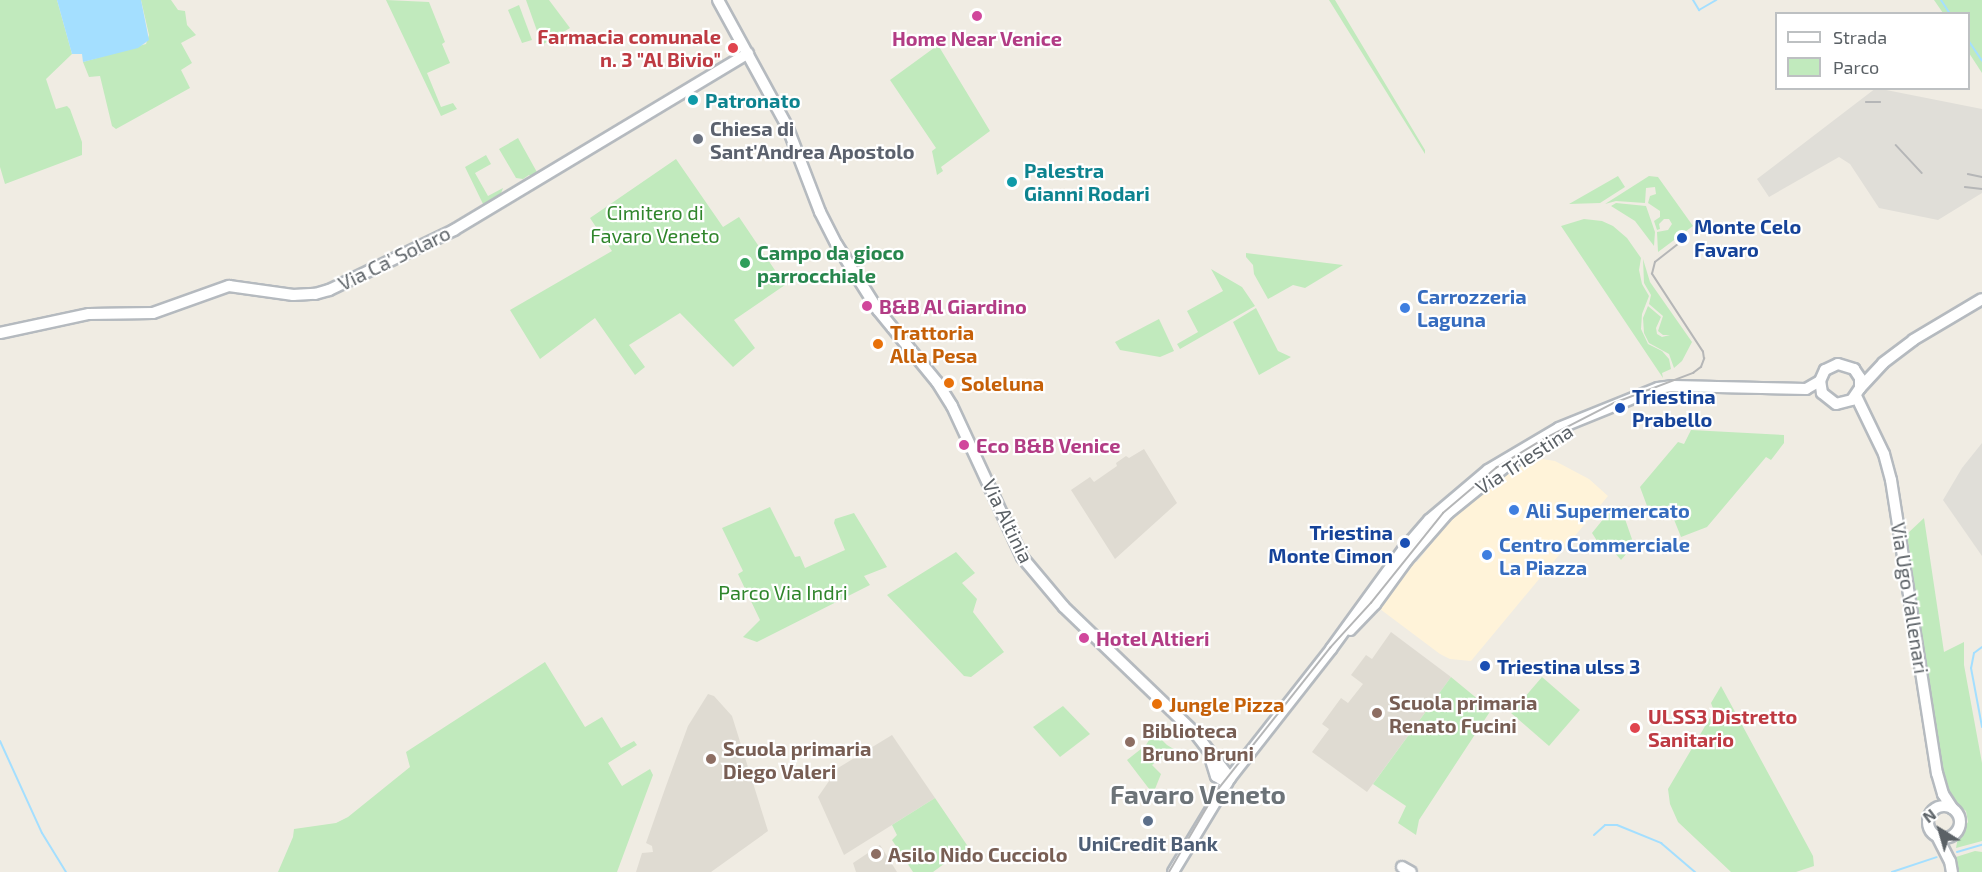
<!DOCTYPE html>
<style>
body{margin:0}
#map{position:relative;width:1982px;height:872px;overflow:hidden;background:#f0ece3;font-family:"Exo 2",sans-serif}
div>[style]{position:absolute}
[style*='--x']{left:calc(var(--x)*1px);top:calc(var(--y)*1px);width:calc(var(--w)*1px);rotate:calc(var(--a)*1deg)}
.commercial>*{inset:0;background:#fff3d9}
.industrial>*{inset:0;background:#e0ded8}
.education>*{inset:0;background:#dfdbd2}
.green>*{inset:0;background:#c1eabd}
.water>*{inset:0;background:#a4dfff}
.stream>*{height:2px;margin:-1px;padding:0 1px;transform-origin:1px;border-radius:1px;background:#a4dfff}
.roads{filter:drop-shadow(2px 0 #b5babf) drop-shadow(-2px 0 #b5babf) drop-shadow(0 2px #b5babf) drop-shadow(0 -2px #b5babf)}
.secondary>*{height:10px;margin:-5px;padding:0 5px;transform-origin:5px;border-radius:5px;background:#fff}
.secondary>.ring{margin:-5px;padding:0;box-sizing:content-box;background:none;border:10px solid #fff;border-radius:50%}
.tram>*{height:1.5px;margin:-0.75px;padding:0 0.75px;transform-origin:0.75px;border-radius:0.75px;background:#b5b6b7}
.dots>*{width:16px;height:16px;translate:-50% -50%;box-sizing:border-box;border:3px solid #fff;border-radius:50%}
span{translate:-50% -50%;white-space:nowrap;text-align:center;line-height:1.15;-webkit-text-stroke:4.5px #fff;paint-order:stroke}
.health-label{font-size:20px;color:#be3a42;font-weight:700}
.right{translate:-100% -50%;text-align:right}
.left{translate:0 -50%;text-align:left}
.hotel-label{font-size:20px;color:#b23c85;font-weight:700}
.culture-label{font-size:20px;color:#0d838f;font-weight:700}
.worship-label{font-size:20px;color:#5b616d;font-weight:700}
.park-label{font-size:20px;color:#2f852b}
.transit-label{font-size:20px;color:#164399;font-weight:700}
.leisure-label{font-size:20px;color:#27864d;font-weight:700}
.street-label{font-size:20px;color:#5b6166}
.shop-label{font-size:20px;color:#366cbe;font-weight:700}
.food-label{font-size:20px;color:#c56008;font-weight:700}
.education-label{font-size:20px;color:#785e54;font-weight:700}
.service-label{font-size:20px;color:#4e5e75;font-weight:700}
.district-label{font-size:26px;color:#6c7378;font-weight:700}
.legend{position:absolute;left:1775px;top:12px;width:195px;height:78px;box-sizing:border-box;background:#fff;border:2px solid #bdc0c2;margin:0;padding:8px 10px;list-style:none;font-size:18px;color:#5b6166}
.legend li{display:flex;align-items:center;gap:12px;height:30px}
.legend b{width:30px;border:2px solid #bdc0c2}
.north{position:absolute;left:1910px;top:800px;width:60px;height:60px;-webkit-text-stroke:4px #fff;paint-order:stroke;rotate:323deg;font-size:16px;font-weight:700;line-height:24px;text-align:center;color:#5b6166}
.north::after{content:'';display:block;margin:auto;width:21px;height:27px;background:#5b6166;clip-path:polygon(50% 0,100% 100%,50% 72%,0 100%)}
</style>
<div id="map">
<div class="commercial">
<div style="clip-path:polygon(1536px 458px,1555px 461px,1589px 479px,1608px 496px,1471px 661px,1450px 659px,1440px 654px,1380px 609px,1381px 605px,1412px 561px,1417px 562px,1451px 519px,1496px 480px)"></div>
</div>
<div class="industrial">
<div style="clip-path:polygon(1876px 88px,1982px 109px,1982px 193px,1938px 220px,1879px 208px,1850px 164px,1839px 157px,1769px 197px,1757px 179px)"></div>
<div style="clip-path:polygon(1982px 443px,1982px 556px,1943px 500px,1962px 468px)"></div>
</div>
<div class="education">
<div style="clip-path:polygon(1144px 449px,1177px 503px,1115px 559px,1071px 490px,1090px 477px,1094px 482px,1117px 466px,1116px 463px,1126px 456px,1129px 458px)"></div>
<div style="clip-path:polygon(1391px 632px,1451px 677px,1367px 792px,1312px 752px,1329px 729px,1322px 724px,1341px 698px,1348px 703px,1363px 684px,1351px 675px,1366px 655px,1372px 659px)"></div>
<div style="clip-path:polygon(708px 694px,714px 696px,732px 716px,768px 831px,711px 872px,636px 872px,642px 853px,653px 852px,652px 846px,646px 843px,666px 786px,688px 726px)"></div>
<div style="clip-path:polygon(892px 735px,935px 798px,844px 855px,818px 797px,838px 768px)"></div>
<div style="clip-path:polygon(880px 845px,897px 872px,856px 872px,853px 863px)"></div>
</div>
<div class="green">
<div style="clip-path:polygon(0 0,57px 0,72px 54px,46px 79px,56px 109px,67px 106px,70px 109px,82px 142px,82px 155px,5px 184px,0 167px)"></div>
<div style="clip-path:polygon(141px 0,171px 0,178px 10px,185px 11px,187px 25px,196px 35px,181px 43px,192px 63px,181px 70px,190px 88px,116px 129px,112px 126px,100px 76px,89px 77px,83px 62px,146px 44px,149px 35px)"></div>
<div style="clip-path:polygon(386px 0,429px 2px,445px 42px,442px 44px,450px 63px,427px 73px,441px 107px,453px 103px,457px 109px,441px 116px)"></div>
<div style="clip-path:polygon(526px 0,549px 0,570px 28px,542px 45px)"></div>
<div style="clip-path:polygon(1329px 0,1335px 0,1425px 150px,1425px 154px)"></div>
<div style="clip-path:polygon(1934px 0,1982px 0,1982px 73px,1969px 53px,1968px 14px,1943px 13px)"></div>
<div style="clip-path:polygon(519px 5px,532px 40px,522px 43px,508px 10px)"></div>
<div style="clip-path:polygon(938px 45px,990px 131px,941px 167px,943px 171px,937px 175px,932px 151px,936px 148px,890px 80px)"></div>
<div style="clip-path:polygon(518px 138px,538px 174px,533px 177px,529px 175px,523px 179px,516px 178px,499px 149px)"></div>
<div style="clip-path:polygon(486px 155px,491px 164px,475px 173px,488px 196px,503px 188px,500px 196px,484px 206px,465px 167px)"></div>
<div style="clip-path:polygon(676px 159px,723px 227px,739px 217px,785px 285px,734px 320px,755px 348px,733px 367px,680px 313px,629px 345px,645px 367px,635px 375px,595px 318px,540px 359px,510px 310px,612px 251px,590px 218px)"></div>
<div style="clip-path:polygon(1618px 176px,1625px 187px,1600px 203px,1569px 204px)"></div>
<div style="clip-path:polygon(1649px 176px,1658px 177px,1693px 226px,1658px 252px,1657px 232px,1668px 230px,1672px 224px,1669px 219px,1664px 219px,1659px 224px,1660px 229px,1657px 230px,1654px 221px,1660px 217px,1660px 211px,1648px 203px,1650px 196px,1656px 194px,1655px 187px,1646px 188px,1645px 203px,1616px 201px,1605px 204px)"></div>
<div style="clip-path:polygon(1616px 203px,1646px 206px,1655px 232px,1654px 246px,1635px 221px,1611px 206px)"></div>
<div style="clip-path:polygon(1584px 219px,1602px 221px,1613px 226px,1627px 238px,1641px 258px,1639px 270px,1642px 284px,1649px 296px,1642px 314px,1641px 329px,1648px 344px,1662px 351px,1669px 359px,1671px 369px,1662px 373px,1663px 378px,1561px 226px)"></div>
<div style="clip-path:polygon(1246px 253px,1343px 265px,1305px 288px,1293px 285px,1268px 299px,1254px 274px,1253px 265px,1246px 257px)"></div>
<div style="clip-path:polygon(1643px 259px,1650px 282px,1692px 342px,1682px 361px,1674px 368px,1669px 354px,1649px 343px,1644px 333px,1643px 318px,1648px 306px,1661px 317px,1656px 328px,1657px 334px,1662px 337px,1670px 335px,1663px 335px,1658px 331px,1663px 316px,1649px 304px,1651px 295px,1644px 283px)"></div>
<div style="clip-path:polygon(1211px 269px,1242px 287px,1255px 306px,1180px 349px,1177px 344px,1198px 332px,1187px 311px,1223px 291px)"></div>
<div style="clip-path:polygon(1256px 308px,1278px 351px,1291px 357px,1259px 375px,1233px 322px)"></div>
<div style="clip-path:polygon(1159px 319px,1174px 351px,1160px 357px,1120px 350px,1115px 342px)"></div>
<div style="clip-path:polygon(1691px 430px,1784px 435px,1784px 443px,1771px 460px,1766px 457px,1707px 527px,1681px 537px,1669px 507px,1650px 514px,1640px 487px,1678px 442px,1684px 444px)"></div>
<div style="clip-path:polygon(770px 507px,795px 557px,800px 556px,805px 568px,845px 550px,834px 523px,835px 519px,854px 513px,887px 567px,864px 576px,870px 585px,757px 642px,743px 637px,760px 620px,738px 574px,743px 571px,722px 528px)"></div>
<div style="clip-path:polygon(1613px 507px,1625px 519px,1634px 545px,1621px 560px,1609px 546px,1601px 547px,1592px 533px)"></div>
<div style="clip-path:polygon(1924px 518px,1944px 652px,1964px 642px,1964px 665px,1982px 763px,1982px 841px,1956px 848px,1958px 837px,1968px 822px,1966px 811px,1948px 798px,1941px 765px,1907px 534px)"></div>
<div style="clip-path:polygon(956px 552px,975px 573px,962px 583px,977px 599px,973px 612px,1004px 652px,971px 677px,964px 676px,887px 595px)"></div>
<div style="clip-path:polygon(545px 662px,585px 727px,602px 717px,621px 748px,634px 741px,637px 745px,608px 763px,622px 786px,650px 769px,653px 775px,617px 872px,278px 872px,293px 837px,294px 829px,336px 823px,348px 817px,410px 767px,406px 752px)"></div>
<div style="clip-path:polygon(1451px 677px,1491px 710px,1419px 820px,1416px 835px,1398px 823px,1406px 806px,1373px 784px)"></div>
<div style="clip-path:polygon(1542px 677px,1580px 710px,1549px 746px,1511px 713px)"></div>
<div style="clip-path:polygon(1721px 686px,1813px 856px,1814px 866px,1796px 872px,1731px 872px,1678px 822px,1670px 804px,1668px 789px,1714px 711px,1711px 703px)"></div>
<div style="clip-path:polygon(1063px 706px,1090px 734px,1060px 757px,1033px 727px)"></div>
<div style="clip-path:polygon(1154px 732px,1167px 745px,1182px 754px,1170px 763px,1163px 757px,1152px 765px,1161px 774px,1153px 794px,1127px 760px,1146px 745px)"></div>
<div style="clip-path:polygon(935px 798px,971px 851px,964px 857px,960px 852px,933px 872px,913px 872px,892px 840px,897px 835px,892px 825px)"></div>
<div style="clip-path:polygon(1975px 851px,1982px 852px,1982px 872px,1958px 872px,1956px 857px)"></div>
</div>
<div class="water">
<div style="clip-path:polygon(57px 0,141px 0,149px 40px,138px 48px,83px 62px,82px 54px,72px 54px)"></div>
</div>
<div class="stream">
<div style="--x:1693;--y:0;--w:12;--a:59"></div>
<div style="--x:1699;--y:10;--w:20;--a:-30"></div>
<div style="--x:1941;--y:0;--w:17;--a:57"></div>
<div style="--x:1968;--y:40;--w:25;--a:56"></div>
<div style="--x:1982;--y:647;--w:10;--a:143"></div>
<div style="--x:1974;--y:653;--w:15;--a:101"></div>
<div style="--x:1971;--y:668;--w:60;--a:79.4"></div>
<div style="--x:0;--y:741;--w:101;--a:65.5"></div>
<div style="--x:42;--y:833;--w:46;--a:58.4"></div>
<div style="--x:1594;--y:835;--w:15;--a:-42"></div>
<div style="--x:1605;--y:825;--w:12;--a:0"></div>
<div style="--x:1617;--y:825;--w:48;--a:22.2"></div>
<div style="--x:1661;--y:843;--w:45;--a:40.5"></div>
<div style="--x:1957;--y:852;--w:26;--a:-16"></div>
<div style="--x:1892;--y:872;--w:47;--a:-18.4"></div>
</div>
<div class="roads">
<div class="secondary">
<div style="--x:718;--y:0;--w:144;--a:61.3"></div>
<div style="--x:787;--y:126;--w:92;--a:69"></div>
<div style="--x:820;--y:212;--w:37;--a:63"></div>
<div style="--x:837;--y:245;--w:77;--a:57.8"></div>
<div style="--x:878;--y:310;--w:93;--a:50.7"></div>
<div style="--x:937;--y:382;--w:28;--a:58"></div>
<div style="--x:952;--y:406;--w:166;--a:65.1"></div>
<div style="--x:1022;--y:557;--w:65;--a:50"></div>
<div style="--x:1064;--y:607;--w:182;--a:43.9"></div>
<div style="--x:1195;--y:733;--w:57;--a:52.1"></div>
<div style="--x:0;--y:333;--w:91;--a:-12.1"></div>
<div style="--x:89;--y:314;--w:64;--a:-0.9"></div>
<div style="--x:153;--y:313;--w:81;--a:-19.6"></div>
<div style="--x:229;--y:286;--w:65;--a:8"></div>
<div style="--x:293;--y:295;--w:22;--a:-3"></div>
<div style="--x:315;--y:294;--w:15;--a:-16"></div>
<div style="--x:329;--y:290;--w:139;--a:-25.6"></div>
<div style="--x:454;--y:230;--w:343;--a:-31"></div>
<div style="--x:1860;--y:388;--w:34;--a:-47"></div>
<div style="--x:1883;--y:363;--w:38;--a:-37"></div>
<div style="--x:1913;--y:340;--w:80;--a:-30.7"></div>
<div style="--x:1856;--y:396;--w:64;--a:64.2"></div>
<div style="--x:1884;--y:454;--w:27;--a:75"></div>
<div style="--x:1891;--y:480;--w:297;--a:81.1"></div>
<div style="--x:1937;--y:773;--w:22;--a:74"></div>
<div style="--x:1943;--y:794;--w:17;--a:57"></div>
<div style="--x:1350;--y:630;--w:36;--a:-46"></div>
<div style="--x:1375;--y:604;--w:54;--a:-54"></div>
<div style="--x:1407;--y:560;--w:62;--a:-48.9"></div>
<div style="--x:1448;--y:513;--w:75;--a:-39"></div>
<div style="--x:1506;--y:466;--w:60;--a:-30"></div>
<div style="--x:1211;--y:760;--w:17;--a:73"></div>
<div style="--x:1216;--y:776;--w:13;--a:32"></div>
<div class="ring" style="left:1928px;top:806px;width:22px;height:22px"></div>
<div style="--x:1937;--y:836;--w:28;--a:63"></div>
<div style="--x:1950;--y:861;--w:11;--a:80"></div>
<div style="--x:1402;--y:867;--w:10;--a:29"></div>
<div style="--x:1173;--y:872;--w:110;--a:-58.8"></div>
<div style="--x:1230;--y:778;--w:164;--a:-51.9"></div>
<div style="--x:1331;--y:649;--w:122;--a:-54"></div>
<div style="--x:1403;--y:550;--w:40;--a:-49"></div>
<div style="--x:1429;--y:520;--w:77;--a:-40.3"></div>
<div style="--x:1488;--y:470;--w:82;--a:-30.6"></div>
<div style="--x:1559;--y:428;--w:107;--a:-22"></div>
<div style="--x:1658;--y:388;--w:15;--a:-8"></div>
<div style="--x:1673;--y:386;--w:133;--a:1.3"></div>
<div style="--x:1806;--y:389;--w:16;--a:-30"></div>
<div style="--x:1820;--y:381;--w:12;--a:-66"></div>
<div style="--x:1825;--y:370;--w:14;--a:-25"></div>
<div style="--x:1838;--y:364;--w:17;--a:17"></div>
<div style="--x:1854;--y:369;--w:11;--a:56"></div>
<div style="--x:1860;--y:378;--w:10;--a:90"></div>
<div style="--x:1860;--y:388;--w:14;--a:124"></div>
<div style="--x:1852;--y:400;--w:16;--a:166"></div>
<div style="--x:1836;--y:404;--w:18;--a:-142"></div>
<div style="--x:1822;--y:393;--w:12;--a:-99"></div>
</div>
</div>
<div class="tram">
<div style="--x:1866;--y:102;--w:14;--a:0"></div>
<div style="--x:1896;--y:145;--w:38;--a:47"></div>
<div style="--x:1968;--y:174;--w:14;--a:12"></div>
<div style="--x:1965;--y:187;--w:17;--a:7"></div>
<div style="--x:1169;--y:872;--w:93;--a:-59.6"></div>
<div style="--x:1216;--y:792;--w:184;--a:-51.6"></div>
<div style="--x:1330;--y:648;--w:61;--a:-47.7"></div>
<div style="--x:1371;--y:603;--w:115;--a:-51.3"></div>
<div style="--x:1443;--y:513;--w:70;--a:-40.3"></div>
<div style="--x:1496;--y:468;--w:54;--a:-31.3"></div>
<div style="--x:1542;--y:440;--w:81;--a:-27.2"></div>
<div style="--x:1614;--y:403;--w:85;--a:-20.8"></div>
<div style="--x:1693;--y:373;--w:10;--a:-37"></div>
<div style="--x:1701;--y:367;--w:9;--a:-69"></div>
<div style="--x:1704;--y:359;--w:7;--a:-98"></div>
<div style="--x:1703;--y:352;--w:93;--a:-123.2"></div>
<div style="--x:1652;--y:274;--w:12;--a:-76"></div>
<div style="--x:1655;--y:262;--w:36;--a:-38"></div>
</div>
<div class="dots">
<div style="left:977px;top:16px;background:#d1479c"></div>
<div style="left:733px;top:48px;background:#e0444e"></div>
<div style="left:693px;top:100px;background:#0f9aa8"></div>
<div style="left:698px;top:139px;background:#6b7280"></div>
<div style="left:1012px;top:182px;background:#0f9aa8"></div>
<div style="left:1682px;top:238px;background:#1a4fb4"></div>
<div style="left:745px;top:263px;background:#2e9e5b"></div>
<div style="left:867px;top:306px;background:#d1479c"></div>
<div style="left:1405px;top:308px;background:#3f7fe0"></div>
<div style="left:878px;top:344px;background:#e8710a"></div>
<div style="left:949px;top:383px;background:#e8710a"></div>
<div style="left:1620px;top:408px;background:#1a4fb4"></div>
<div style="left:964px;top:445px;background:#d1479c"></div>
<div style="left:1514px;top:510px;background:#3f7fe0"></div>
<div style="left:1405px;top:543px;background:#1a4fb4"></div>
<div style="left:1487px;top:555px;background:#3f7fe0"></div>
<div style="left:1084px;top:638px;background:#d1479c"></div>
<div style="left:1485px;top:666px;background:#1a4fb4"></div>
<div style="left:1157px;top:704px;background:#e8710a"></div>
<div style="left:1377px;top:713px;background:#8d6e63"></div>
<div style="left:1635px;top:728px;background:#e0444e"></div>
<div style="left:1130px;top:742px;background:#8d6e63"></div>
<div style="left:711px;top:759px;background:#8d6e63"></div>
<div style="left:1148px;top:821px;background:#5c6f8a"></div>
<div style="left:876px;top:854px;background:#8d6e63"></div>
</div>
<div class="health-label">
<span class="right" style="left:721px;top:48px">Farmacia comunale<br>n. 3 "Al Bivio"</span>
<span class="left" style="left:1648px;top:728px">ULSS3 Distretto<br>Sanitario</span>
</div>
<div class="hotel-label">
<span style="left:977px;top:38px">Home Near Venice</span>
<span class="left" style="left:879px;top:306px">B&amp;B Al Giardino</span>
<span class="left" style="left:976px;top:445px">Eco B&amp;B Venice</span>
<span class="left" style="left:1096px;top:638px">Hotel Altieri</span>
</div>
<div class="culture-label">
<span class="left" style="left:705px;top:100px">Patronato</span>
<span class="left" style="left:1024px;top:182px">Palestra<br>Gianni Rodari</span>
</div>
<div class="worship-label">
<span class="left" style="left:710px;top:140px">Chiesa di<br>Sant'Andrea Apostolo</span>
</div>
<div class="park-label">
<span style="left:655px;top:224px">Cimitero di<br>Favaro Veneto</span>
<span style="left:783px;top:592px">Parco Via Indri</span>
</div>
<div class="transit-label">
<span class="left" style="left:1694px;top:238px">Monte Celo<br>Favaro</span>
<span class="left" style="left:1632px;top:408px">Triestina<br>Prabello</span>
<span class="right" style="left:1393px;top:544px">Triestina<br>Monte Cimon</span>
<span class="left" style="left:1497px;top:666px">Triestina ulss 3</span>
</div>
<div class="leisure-label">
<span class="left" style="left:757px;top:264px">Campo da gioco<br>parrocchiale</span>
</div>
<div class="street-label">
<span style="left:394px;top:258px;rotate:-26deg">Via Ca' Solaro</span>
<span style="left:1524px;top:459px;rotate:-33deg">Via Triestina</span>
<span style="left:1008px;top:521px;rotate:64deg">Via Altinia</span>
<span style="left:1910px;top:598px;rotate:81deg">Via Ugo Vallenari</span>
</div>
<div class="shop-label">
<span class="left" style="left:1417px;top:308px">Carrozzeria<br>Laguna</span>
<span class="left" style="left:1526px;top:510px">Ali Supermercato</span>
<span class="left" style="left:1499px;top:556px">Centro Commerciale<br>La Piazza</span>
</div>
<div class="food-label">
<span class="left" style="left:890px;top:344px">Trattoria<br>Alla Pesa</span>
<span class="left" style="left:961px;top:383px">Soleluna</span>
<span class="left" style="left:1169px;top:704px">Jungle Pizza</span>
</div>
<div class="education-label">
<span class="left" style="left:1389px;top:714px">Scuola primaria<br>Renato Fucini</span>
<span class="left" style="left:1142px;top:742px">Biblioteca<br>Bruno Bruni</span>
<span class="left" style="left:723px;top:760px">Scuola primaria<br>Diego Valeri</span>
<span class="left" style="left:888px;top:854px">Asilo Nido Cucciolo</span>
</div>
<div class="service-label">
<span style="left:1148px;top:843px">UniCredit Bank</span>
</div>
<div class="district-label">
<span style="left:1198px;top:794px">Favaro Veneto</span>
</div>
<ul class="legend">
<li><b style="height:8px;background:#fff"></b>Strada</li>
<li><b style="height:16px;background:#c1eabd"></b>Parco</li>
</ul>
<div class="north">N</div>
</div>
